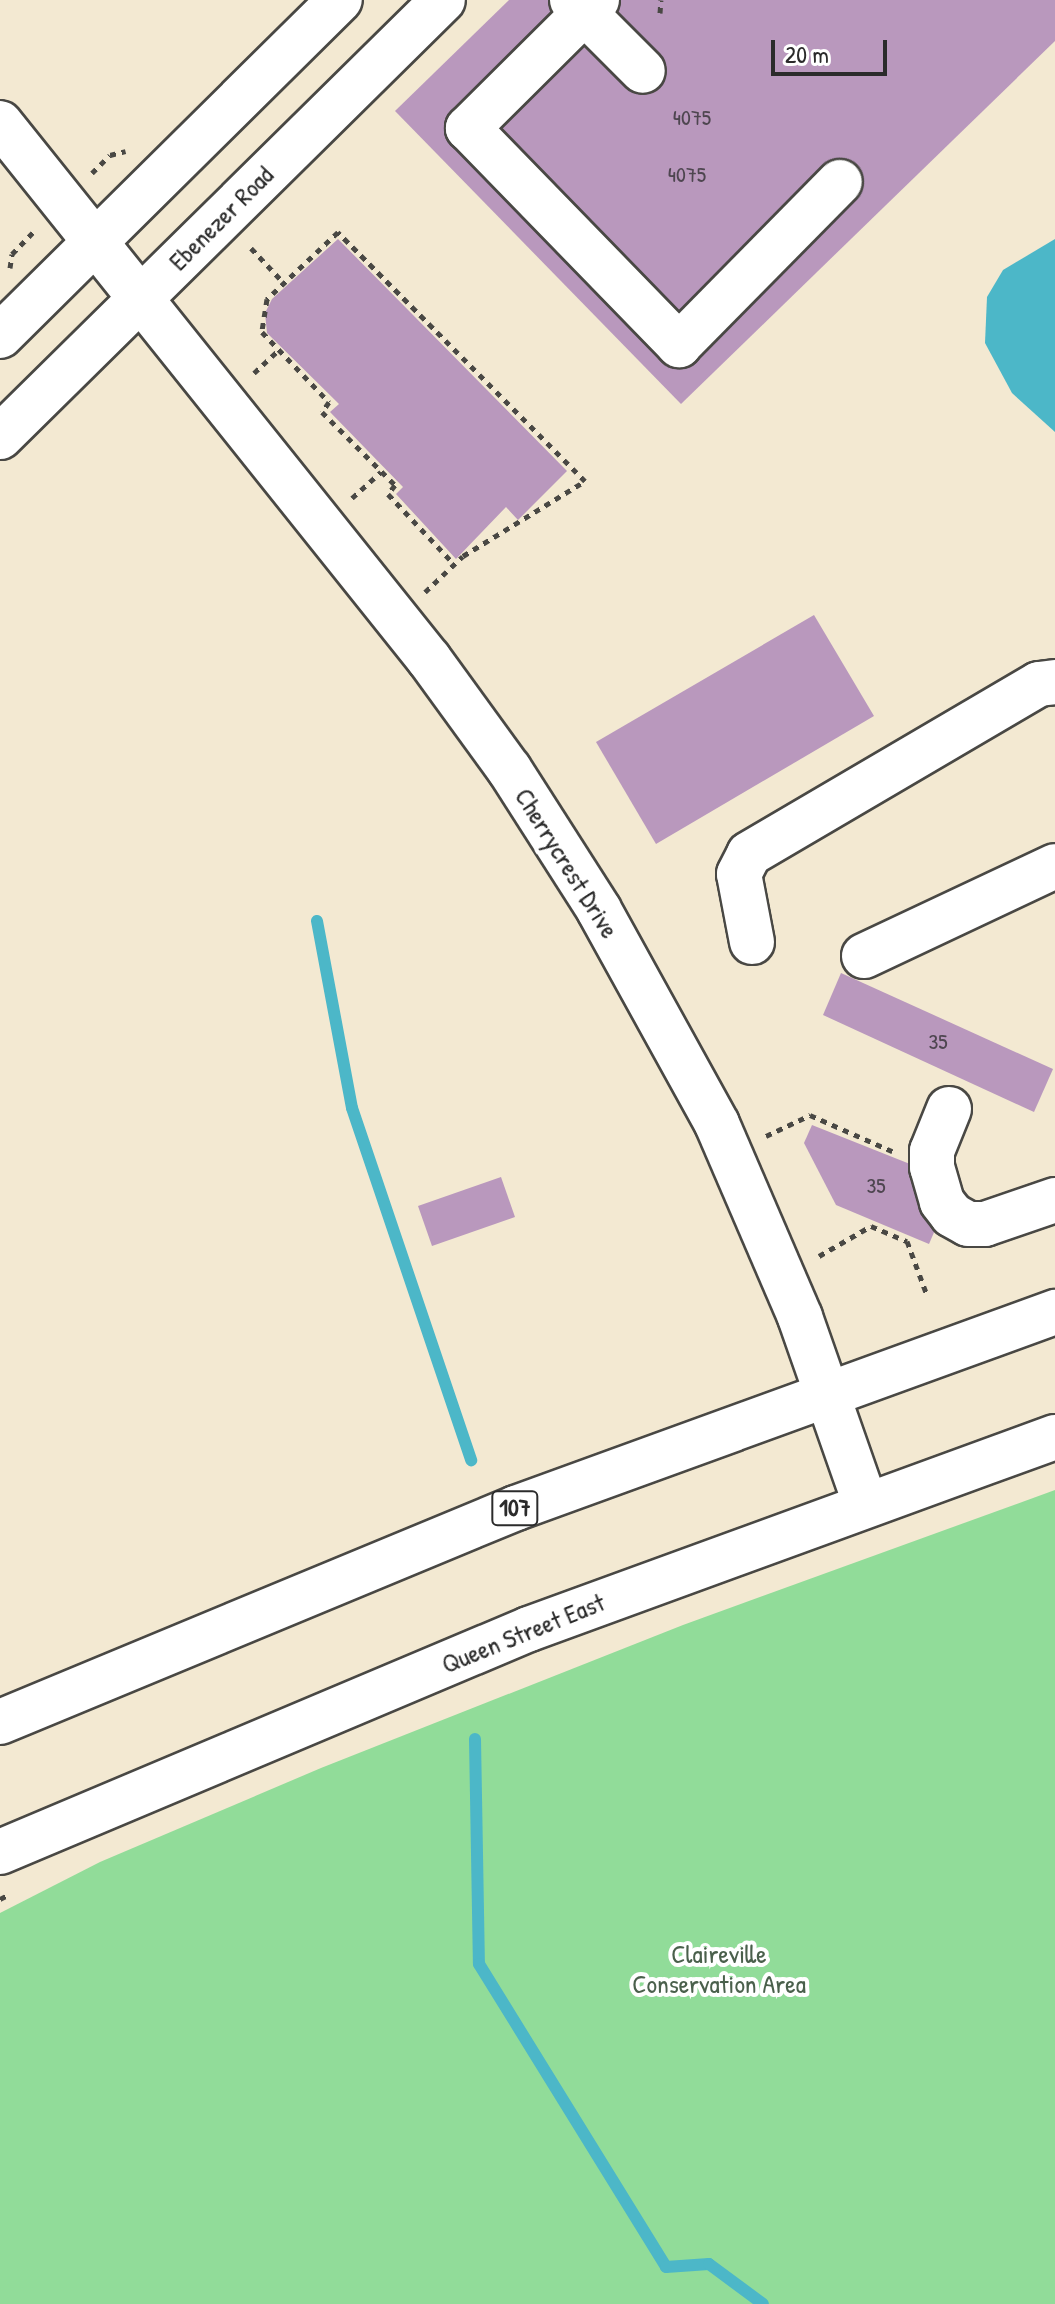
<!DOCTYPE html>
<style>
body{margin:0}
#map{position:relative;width:1055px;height:2304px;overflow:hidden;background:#f3e9d2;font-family:"Patrick Hand",sans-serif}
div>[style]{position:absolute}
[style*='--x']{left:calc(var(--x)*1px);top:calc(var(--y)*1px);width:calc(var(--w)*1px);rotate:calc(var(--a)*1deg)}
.green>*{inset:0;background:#91dc99}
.water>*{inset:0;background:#4cb7c8}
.stream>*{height:12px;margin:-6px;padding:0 6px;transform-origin:6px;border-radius:6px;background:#4cb7c8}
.building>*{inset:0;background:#b998bd}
.path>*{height:5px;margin-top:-2.5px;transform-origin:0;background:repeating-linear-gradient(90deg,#494844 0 6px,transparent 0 12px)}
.roads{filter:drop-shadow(2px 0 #494844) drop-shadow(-2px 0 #494844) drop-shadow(0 2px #494844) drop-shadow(0 -2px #494844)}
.minor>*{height:44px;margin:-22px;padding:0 22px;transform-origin:22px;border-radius:22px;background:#fff}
.major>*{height:44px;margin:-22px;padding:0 22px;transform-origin:22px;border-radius:22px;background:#fff}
span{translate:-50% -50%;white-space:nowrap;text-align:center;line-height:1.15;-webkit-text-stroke:8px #fff;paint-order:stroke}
.number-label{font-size:22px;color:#4e4650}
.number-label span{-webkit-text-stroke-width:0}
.shield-label span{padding:2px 6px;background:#fff;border:2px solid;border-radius:6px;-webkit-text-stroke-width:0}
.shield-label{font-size:24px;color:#2b2b2b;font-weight:700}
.street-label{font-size:26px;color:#2b2b2b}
.park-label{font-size:26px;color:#4a604c}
.scale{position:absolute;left:771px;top:40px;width:116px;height:36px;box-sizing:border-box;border:4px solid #2b2b2b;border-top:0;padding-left:10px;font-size:24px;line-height:28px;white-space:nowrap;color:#2b2b2b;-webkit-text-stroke:6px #fff;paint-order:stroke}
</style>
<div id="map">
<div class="green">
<div style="clip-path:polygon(1055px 1490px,1055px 2304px,0 2304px,0 1913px,100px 1862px,321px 1768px,683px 1625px)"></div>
</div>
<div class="water">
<div style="clip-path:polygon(1055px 239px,1055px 432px,1012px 393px,985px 343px,987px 297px,1003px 270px)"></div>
</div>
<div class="stream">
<div style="--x:317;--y:921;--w:190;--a:79.4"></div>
<div style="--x:352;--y:1108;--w:372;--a:71.3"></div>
<div style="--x:475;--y:1739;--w:225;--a:89"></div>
<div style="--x:479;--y:1964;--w:356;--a:58.3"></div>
<div style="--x:666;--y:2267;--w:43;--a:-4"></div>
<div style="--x:709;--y:2264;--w:67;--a:36.5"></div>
</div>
<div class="building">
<div style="clip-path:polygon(509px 0,1055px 0,1055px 41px,681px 404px,395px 111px)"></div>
<div style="clip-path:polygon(338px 239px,567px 471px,518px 520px,506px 507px,456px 559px,396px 494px,403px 487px,330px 412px,339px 404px,267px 333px,265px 313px,272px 299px)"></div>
<div style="clip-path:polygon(814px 615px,874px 716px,656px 844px,596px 742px)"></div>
<div style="clip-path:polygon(841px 973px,1053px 1069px,1034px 1112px,823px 1015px)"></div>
<div style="clip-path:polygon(812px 1125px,920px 1168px,938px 1223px,929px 1244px,836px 1205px,804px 1143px)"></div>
<div style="clip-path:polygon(501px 1177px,515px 1217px,432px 1246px,418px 1206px)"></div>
</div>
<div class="path">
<div style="--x:660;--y:13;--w:13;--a:-86"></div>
<div style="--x:92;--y:173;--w:25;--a:-45"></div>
<div style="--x:110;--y:155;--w:16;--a:-14"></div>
<div style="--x:251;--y:248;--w:48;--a:46.7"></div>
<div style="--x:10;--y:268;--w:14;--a:-82"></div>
<div style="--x:12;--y:254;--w:32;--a:-46"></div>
<div style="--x:254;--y:373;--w:33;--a:-43"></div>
<div style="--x:352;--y:498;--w:39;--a:-42"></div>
<div style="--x:425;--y:592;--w:52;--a:-43.5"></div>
<div style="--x:463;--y:556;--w:143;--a:-31.6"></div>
<div style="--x:585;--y:481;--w:351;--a:-134.8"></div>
<div style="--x:338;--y:232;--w:98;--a:136.7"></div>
<div style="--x:267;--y:299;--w:33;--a:99"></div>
<div style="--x:262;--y:332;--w:97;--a:46.3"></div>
<div style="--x:329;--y:402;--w:12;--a:125"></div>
<div style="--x:322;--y:412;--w:103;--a:45"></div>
<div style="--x:395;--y:485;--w:11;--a:128"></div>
<div style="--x:388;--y:494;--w:95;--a:46.7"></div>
<div style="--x:766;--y:1136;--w:49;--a:-25.5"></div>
<div style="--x:810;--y:1115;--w:90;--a:23.7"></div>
<div style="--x:819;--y:1256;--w:60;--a:-30"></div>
<div style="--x:871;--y:1226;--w:39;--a:23"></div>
<div style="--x:907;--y:1241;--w:58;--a:69.7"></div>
<div style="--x:0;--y:1899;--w:11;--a:-27"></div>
</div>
<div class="roads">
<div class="minor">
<div style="--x:572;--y:0;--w:100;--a:45"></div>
<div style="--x:597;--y:0;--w:182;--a:135.2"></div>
<div style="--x:468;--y:128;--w:303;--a:45.8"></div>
<div style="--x:679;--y:345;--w:229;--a:-45.4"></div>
<div style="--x:0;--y:123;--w:687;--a:51.33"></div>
<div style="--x:429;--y:659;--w:136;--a:54"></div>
<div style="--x:509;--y:769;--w:167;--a:57.4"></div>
<div style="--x:599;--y:910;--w:244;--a:61.1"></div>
<div style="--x:717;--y:1124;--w:210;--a:66.7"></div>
<div style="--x:800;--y:1317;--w:197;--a:70.7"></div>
<div style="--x:752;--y:942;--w:69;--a:-100.8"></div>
<div style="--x:739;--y:874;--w:22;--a:-63"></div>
<div style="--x:749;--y:854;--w:336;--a:-30.4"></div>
<div style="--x:1039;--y:684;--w:16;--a:-7"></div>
<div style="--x:864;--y:956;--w:211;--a:-25.2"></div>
<div style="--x:949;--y:1109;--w:45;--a:112"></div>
<div style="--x:932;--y:1151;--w:16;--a:90"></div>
<div style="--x:932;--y:1167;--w:36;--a:74"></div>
<div style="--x:942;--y:1202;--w:16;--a:52"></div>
<div style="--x:952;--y:1215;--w:18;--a:29"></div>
<div style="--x:968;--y:1224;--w:17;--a:0"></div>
<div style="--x:985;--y:1224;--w:74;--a:-18.9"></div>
</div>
<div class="major">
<div style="--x:0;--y:336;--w:478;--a:-44.7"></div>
<div style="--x:0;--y:437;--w:622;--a:-44.61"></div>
<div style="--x:0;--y:1722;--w:559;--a:-22.53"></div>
<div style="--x:516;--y:1508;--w:574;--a:-19.98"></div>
<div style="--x:0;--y:1852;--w:574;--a:-22.86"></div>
<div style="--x:529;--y:1629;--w:560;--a:-20.05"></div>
</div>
</div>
<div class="number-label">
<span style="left:692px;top:118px">4075</span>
<span style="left:687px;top:175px">4075</span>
<span style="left:938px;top:1042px">35</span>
<span style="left:876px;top:1186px">35</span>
</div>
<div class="shield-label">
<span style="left:515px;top:1508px">107</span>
</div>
<div class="street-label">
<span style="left:221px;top:218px;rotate:-45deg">Ebenezer Road</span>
<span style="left:567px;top:863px;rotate:58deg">Cherrycrest Drive</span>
<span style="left:523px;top:1633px;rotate:-22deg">Queen Street East</span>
</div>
<div class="park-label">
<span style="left:719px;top:1969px">Claireville<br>Conservation Area</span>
</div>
<div class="scale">20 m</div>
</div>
